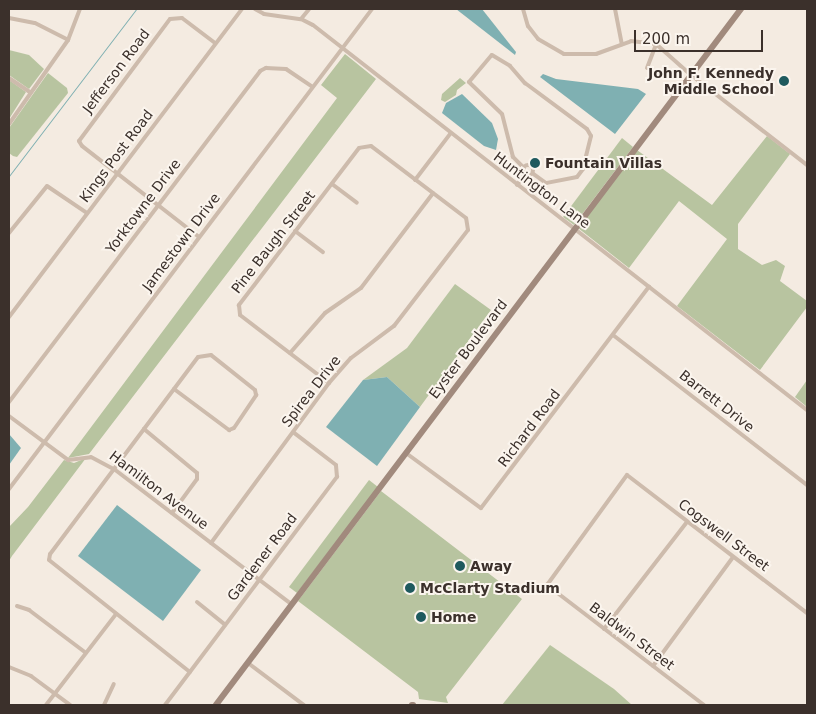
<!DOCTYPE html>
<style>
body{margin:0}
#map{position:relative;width:816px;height:714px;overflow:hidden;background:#f4ebe1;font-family:"DejaVu Sans",sans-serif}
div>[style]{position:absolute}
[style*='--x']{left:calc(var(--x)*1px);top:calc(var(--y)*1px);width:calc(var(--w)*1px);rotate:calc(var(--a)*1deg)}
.green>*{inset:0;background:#b8c4a0}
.water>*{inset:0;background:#7fb0b2}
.stream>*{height:1px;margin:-0.5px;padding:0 0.5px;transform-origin:0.5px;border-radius:0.5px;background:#7fb0b2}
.street>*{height:4px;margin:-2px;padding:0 2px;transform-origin:2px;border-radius:2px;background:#cdbbac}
.street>.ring{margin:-2px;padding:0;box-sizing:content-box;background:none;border:4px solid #cdbbac;border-radius:50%}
.secondary>*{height:5.5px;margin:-2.75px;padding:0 2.75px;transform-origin:2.75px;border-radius:2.75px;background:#a18a7d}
.dots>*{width:14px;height:14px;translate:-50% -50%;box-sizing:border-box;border:2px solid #fbf5ee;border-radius:50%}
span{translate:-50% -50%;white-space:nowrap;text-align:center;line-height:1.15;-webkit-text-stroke:4px #fbf5ee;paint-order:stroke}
.street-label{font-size:14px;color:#3b302b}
.poi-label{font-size:14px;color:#3b302b;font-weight:700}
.right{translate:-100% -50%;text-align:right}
.left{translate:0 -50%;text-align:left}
.frame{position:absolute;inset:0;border:10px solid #3b302b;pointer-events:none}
.scale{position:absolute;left:634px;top:30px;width:129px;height:22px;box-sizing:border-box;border:2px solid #3b302b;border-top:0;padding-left:6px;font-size:15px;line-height:18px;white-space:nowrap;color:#3b302b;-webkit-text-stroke:4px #fbf5ee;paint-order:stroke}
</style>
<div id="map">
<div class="green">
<div style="clip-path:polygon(9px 50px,29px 55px,44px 69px,29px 89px,9px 75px)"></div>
<div style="clip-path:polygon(345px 54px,376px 79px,89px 454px,68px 458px,337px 98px,321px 85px)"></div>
<div style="clip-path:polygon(48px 73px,67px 88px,68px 93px,17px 157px,13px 156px,9px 153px,9px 128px)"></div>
<div style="clip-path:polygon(460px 78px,466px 83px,457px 90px,456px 95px,445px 102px,441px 100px,442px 94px)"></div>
<div style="clip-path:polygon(9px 80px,26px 92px,9px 119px)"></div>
<div style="clip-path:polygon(767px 136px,790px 154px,738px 224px,738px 249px,762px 265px,776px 260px,785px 266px,780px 281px,807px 301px,807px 307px,760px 370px,677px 306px,727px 239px,679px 201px,629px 268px,578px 228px,637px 150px,712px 205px)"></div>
<div style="clip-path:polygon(622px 138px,633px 147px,574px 225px,563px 217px)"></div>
<div style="clip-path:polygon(455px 284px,491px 310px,420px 407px,387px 377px,363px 380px,407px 348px)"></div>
<div style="clip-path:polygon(807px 380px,807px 407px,795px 397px)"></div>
<div style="clip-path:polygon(86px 458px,12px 556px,9px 561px,9px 527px,28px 507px,64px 460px,74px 463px)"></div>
<div style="clip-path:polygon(369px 480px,378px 487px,297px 593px,289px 587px)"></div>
<div style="clip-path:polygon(381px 491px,522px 599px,446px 697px,448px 703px,419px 699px,418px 692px,298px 601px)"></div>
<div style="clip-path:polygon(550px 645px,614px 689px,632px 705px,502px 705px)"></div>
</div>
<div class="water">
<div style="clip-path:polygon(456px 9px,482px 9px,516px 52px,515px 55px)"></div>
<div style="clip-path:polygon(543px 74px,556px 79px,638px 89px,646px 94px,615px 134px,540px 77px)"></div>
<div style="clip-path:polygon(462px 94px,492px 123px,498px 139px,496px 150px,484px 146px,442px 113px,446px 103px)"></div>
<div style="clip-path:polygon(387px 377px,420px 407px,377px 466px,326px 427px,363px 380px)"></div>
<div style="clip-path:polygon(9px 434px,21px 448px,9px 465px)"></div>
<div style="clip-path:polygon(117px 505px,201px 570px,163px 621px,78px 556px)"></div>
</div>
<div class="stream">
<div style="--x:9;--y:176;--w:210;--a:-52.7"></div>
</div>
<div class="street">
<div style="--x:255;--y:9;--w:10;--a:29"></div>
<div style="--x:264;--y:14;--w:37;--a:8"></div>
<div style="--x:301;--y:19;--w:13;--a:27"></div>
<div style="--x:313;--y:25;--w:626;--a:37.93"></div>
<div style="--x:523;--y:9;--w:18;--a:74"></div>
<div style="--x:528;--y:26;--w:16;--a:52"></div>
<div style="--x:538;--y:39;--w:30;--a:30"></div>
<div style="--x:564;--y:54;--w:32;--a:0"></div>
<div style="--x:596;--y:54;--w:37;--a:-20"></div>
<div style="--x:631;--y:41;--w:25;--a:7"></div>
<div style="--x:656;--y:44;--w:47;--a:41.5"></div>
<div style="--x:691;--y:75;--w:147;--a:37.8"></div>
<div style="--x:615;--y:9;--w:36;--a:79"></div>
<div style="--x:9;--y:18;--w:26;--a:11"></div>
<div style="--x:35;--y:23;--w:37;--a:27"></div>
<div style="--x:301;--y:19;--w:13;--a:-51"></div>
<div style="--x:647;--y:68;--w:26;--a:-69"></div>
<div style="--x:9;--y:78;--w:25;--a:34"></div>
<div style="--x:9;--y:124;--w:103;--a:-54.9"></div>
<div style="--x:68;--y:40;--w:33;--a:-69"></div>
<div class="ring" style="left:523px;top:165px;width:6px;height:6px"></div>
<div style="--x:524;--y:168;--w:16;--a:-135"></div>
<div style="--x:513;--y:157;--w:44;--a:-104.3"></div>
<div style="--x:502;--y:114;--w:46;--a:-135.9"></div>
<div style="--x:469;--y:82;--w:35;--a:-50"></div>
<div style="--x:492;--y:55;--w:21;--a:31"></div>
<div style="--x:510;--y:66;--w:23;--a:49"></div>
<div style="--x:525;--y:83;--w:77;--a:36.6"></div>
<div style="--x:587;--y:129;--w:8;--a:60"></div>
<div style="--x:591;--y:136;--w:34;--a:104"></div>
<div style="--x:583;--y:169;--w:10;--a:127"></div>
<div style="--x:577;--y:177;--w:32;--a:169"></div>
<div style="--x:546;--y:183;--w:17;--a:-144"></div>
<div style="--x:415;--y:180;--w:58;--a:-52.7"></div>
<div style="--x:332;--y:184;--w:31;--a:37"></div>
<div style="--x:517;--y:185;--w:14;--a:-54"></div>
<div style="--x:295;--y:231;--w:35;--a:37"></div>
<div style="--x:9;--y:233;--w:60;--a:-51"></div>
<div style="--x:47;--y:186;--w:48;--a:34"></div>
<div style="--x:199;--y:237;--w:148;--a:-142.1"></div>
<div style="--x:82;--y:146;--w:6;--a:-121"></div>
<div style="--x:79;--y:141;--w:152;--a:-53.3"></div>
<div style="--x:170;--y:19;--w:12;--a:-5"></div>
<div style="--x:182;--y:18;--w:41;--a:37.1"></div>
<div style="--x:9;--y:317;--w:386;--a:-52.9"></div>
<div style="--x:613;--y:335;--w:245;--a:37.7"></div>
<div style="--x:290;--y:353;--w:53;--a:-48.8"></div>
<div style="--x:325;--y:313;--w:44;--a:-34.8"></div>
<div style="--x:361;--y:288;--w:119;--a:-52.8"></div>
<div style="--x:174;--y:389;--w:69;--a:36.7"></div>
<div style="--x:229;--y:430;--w:5;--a:-22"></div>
<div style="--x:234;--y:428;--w:40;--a:-56"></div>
<div style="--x:256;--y:395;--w:5;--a:-101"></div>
<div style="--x:255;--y:390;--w:56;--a:-141.5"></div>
<div style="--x:211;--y:355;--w:13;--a:171"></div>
<div style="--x:198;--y:357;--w:90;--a:126.9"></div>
<div style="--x:144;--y:429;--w:156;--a:126.9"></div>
<div style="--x:50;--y:554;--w:6;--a:99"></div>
<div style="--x:49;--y:560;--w:180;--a:38.5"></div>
<div style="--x:9;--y:402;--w:415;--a:-52.8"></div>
<div style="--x:260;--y:71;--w:7;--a:-27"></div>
<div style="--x:266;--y:68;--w:20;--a:3"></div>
<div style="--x:286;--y:69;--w:32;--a:34"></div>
<div style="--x:9;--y:416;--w:74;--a:36.7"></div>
<div style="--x:68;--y:460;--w:23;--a:-7"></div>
<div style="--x:91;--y:457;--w:26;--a:28"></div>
<div style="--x:114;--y:469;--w:223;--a:37.3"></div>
<div style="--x:144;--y:429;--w:69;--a:39.7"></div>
<div style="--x:197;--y:473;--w:6;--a:90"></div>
<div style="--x:197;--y:479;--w:42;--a:126.3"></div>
<div style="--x:406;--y:453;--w:93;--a:36.3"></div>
<div style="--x:481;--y:508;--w:278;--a:-52.8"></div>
<div style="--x:9;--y:489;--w:602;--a:-52.9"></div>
<div style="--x:211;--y:543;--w:199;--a:-53.6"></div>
<div style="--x:329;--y:383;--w:33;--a:-49"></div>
<div style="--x:351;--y:358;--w:54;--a:-36.7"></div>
<div style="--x:394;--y:326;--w:121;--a:-52.4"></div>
<div style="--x:468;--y:230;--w:12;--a:-99"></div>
<div style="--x:466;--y:218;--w:119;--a:-142.8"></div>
<div style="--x:371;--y:146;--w:12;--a:171"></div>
<div style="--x:359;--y:148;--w:198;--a:127.4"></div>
<div style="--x:239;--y:305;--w:10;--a:84"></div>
<div style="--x:240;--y:315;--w:112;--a:37.4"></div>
<div style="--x:197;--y:602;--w:36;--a:39"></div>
<div style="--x:17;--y:606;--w:13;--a:18"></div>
<div style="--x:29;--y:610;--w:71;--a:37"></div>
<div style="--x:604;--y:629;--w:135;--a:-52.2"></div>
<div style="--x:248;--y:663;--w:70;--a:36.9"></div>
<div style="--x:653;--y:666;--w:135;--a:-53.7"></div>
<div style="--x:9;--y:667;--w:24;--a:22"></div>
<div style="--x:31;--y:676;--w:49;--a:36.6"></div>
<div style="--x:46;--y:705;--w:115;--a:-52.4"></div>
<div style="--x:104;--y:705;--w:23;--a:-65"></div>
<div style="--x:165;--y:705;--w:286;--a:-53"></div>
<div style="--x:337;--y:477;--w:12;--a:-95"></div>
<div style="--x:336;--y:465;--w:54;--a:-142.5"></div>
<div style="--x:704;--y:705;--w:198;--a:-142.6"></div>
<div style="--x:547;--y:585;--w:136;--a:-54"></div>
<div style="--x:627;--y:475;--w:227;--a:37.5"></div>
</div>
<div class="secondary">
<div style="--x:216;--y:705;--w:872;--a:-52.97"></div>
<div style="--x:412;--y:705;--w:1;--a:0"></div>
</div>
<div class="dots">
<div style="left:784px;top:81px;background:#1f5a5e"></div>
<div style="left:535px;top:163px;background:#1f5a5e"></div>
<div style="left:460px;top:566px;background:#1f5a5e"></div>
<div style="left:410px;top:588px;background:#1f5a5e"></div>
<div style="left:421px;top:617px;background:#1f5a5e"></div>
</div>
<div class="street-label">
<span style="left:116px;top:71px;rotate:-53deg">Jefferson Road</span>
<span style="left:116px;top:156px;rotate:-53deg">Kings Post Road</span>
<span style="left:542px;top:190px;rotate:37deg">Huntington Lane</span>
<span style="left:143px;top:206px;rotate:-53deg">Yorktowne Drive</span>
<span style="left:181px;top:242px;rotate:-53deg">Jamestown Drive</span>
<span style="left:273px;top:242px;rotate:-52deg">Pine Baugh Street</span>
<span style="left:468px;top:349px;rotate:-53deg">Eyster Boulevard</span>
<span style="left:311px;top:391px;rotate:-52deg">Spirea Drive</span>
<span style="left:717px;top:401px;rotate:38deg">Barrett Drive</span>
<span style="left:529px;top:428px;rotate:-53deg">Richard Road</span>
<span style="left:159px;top:490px;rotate:37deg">Hamilton Avenue</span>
<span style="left:724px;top:535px;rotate:37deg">Cogswell Street</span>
<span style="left:262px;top:557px;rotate:-53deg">Gardener Road</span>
<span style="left:632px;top:636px;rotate:37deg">Baldwin Street</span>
</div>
<div class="poi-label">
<span class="right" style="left:774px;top:81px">John F. Kennedy<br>Middle School</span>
<span class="left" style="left:545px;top:163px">Fountain Villas</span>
<span class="left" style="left:470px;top:566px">Away</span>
<span class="left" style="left:420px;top:588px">McClarty Stadium</span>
<span class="left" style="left:431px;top:617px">Home</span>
</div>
<div class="frame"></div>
<div class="scale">200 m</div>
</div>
